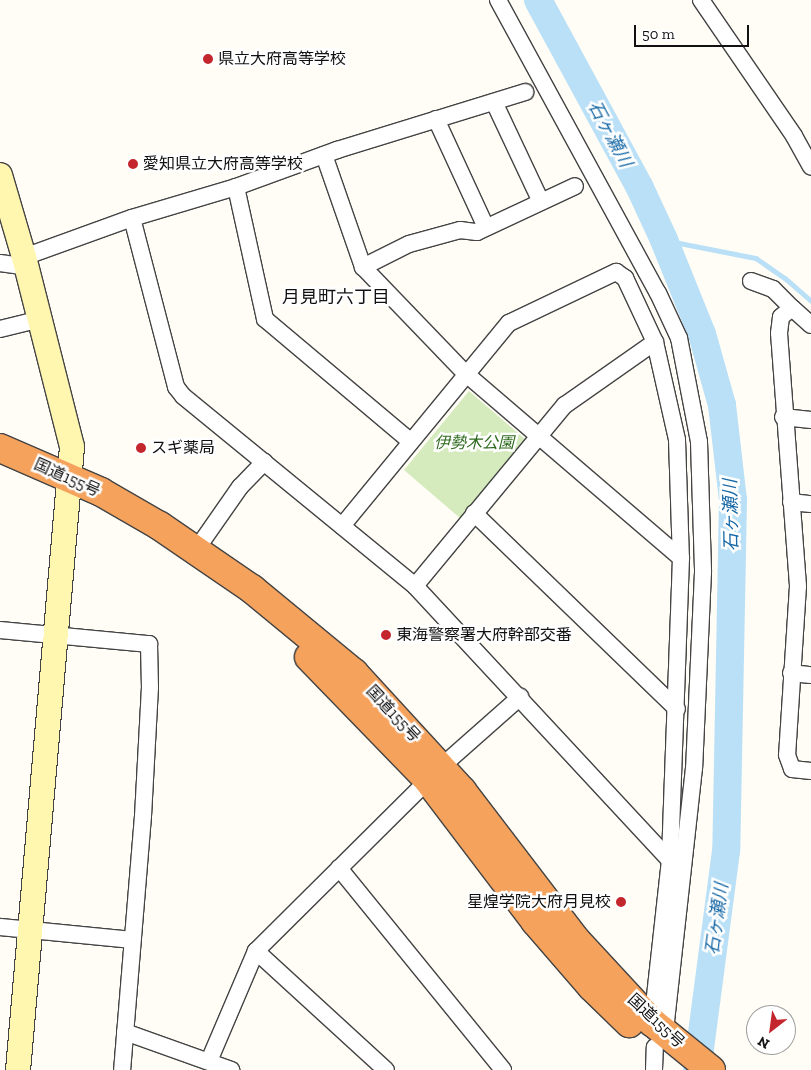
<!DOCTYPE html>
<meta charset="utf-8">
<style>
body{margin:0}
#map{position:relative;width:811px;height:1070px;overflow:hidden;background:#fffdf5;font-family:"Zilla Slab","Noto Sans JP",serif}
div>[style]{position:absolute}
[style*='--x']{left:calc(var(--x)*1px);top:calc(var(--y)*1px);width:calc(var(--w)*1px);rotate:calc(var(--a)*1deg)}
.green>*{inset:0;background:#d5ebbd}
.stream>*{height:4.5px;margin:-2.25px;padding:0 2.25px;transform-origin:2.25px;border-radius:2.25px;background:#b9e0f7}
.river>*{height:28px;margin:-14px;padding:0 14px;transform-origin:14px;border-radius:14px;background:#b9e0f7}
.roads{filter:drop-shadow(1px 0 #444) drop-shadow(-1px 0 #444) drop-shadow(0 1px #444) drop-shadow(0 -1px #444)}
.street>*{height:16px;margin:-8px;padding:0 8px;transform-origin:8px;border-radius:8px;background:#fff}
.secondary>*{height:24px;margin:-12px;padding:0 12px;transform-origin:12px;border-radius:12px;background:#fff6b0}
.highway>*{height:28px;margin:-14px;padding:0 14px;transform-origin:14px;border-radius:14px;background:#f5a25d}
.dots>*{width:14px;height:14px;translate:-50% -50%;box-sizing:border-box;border:2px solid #fff;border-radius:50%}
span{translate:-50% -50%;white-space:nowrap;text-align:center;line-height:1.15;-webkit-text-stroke:5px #fff;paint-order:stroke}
.poi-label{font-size:16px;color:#111}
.left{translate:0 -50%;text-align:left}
.right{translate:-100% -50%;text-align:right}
.park-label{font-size:16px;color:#2f6b1f;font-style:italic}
.street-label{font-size:16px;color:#111}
.water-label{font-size:18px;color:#1768a6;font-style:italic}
.neighbourhood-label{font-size:18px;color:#111}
.north{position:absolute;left:746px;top:1005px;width:50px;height:50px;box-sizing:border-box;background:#fff;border:1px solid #a0a0a0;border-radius:50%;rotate:210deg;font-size:14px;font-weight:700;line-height:20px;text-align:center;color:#111}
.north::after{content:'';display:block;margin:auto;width:18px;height:22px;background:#c4262e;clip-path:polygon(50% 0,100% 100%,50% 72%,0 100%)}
.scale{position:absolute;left:634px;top:25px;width:115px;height:22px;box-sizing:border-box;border:2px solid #111;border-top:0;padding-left:6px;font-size:15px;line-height:18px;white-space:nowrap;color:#111;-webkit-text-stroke:4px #fff;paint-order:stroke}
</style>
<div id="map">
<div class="green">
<div style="clip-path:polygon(469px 391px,525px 439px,460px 518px,404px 470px)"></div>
</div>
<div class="stream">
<div style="--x:664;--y:240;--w:94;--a:11.1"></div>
<div style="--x:756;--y:258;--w:35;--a:35"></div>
<div style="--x:785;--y:278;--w:35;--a:41"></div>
</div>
<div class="river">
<div style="--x:538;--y:0;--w:214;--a:61.5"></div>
<div style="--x:640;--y:188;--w:57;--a:65.2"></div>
<div style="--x:664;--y:240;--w:101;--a:68"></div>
<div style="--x:702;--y:334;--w:74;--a:74.3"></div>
<div style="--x:722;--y:405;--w:96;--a:83.4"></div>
<div style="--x:733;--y:500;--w:351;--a:91.1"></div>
<div style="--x:726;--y:851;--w:221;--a:97.5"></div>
</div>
<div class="roads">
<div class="street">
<div style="--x:498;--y:0;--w:334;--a:61.4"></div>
<div style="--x:658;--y:293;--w:50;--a:65"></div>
<div style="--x:679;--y:338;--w:106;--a:79.1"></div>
<div style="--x:699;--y:442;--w:130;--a:88.2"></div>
<div style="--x:703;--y:572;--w:196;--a:92.6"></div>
<div style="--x:694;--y:768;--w:265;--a:96.3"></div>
<div style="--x:701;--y:0;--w:165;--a:55.6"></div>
<div style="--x:794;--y:136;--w:35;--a:61"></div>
<div style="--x:494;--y:102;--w:110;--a:64.8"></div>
<div style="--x:436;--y:119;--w:119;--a:65.2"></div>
<div style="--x:324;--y:155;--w:119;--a:70.8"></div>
<div style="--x:363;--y:267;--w:147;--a:46.1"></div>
<div style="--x:465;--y:373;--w:284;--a:40.6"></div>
<div style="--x:236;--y:187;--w:135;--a:77.6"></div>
<div style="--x:265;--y:319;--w:189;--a:40.1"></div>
<div style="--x:132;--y:218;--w:175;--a:75.4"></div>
<div style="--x:176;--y:387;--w:11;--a:52"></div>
<div style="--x:183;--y:396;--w:300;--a:39.3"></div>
<div style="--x:415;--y:586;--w:374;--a:47.1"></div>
<div style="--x:24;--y:257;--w:115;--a:-19.9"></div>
<div style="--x:132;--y:218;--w:109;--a:-16.6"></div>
<div style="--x:236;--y:187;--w:108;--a:-20.1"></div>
<div style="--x:337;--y:150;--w:197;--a:-17.1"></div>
<div style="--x:0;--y:263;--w:27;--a:8"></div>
<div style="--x:363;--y:267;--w:51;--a:-26.6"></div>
<div style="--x:409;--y:244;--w:53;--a:-15.4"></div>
<div style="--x:460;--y:230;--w:17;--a:7"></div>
<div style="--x:477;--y:232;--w:108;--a:-25.1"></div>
<div style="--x:751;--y:281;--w:23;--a:20"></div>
<div style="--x:773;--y:289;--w:27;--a:45"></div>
<div style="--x:811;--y:325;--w:25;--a:-138"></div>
<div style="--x:792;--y:308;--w:14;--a:141"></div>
<div style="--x:781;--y:317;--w:16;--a:97"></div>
<div style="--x:779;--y:333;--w:254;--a:85.7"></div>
<div style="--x:798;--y:586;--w:169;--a:93.7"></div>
<div style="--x:787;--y:755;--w:15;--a:70"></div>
<div style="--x:792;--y:769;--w:19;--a:6"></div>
<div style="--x:0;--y:329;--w:42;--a:-13.7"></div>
<div style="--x:783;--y:417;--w:28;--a:6"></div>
<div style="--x:791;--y:502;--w:20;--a:6"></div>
<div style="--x:474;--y:513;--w:282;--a:44"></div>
<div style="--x:342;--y:526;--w:263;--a:-50.6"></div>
<div style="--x:509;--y:323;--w:119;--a:-25.5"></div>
<div style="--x:616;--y:272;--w:11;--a:34"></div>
<div style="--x:625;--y:278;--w:71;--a:64.9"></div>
<div style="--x:655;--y:342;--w:100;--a:77.3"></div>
<div style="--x:677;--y:440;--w:118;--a:88.1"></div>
<div style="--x:681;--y:558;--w:302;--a:92.1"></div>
<div style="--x:670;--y:860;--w:163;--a:96.3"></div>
<div style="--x:196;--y:550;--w:77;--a:-55.1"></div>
<div style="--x:240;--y:487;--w:35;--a:-46"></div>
<div style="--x:415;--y:586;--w:235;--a:-50.4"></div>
<div style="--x:565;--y:405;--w:110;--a:-35"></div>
<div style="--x:0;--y:630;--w:150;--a:5.4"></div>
<div style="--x:149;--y:644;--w:43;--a:88.7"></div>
<div style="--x:150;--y:687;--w:129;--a:93.1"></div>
<div style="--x:143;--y:816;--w:255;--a:94.7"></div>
<div style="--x:791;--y:673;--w:20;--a:6"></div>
<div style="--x:339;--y:868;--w:260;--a:50.9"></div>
<div style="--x:0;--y:927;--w:133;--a:5.6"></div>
<div style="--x:256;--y:951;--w:176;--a:42.5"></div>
<div style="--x:125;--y:1032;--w:113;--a:19.7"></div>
<div style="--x:209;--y:1061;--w:120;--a:-66.9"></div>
<div style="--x:256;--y:951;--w:261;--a:-44.8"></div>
<div style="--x:441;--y:767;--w:106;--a:-41.5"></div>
<div style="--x:654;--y:1070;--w:23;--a:-88"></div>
</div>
<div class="secondary">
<div style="--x:0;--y:175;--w:85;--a:73.7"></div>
<div style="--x:24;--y:257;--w:196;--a:75.8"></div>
<div style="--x:72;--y:447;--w:625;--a:94.95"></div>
</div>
<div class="highway">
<div style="--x:0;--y:448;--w:110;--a:23.5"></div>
<div style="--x:101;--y:492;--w:68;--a:30"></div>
<div style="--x:160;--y:526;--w:112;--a:34.4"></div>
<div style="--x:252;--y:589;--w:132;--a:39.5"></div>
<div style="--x:354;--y:673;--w:160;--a:47.5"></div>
<div style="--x:462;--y:791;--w:188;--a:52.6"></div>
<div style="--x:576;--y:940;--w:112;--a:47.2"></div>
<div style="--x:652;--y:1022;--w:76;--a:39.1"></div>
<div style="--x:309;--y:657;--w:171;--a:45.9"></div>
<div style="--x:428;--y:780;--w:177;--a:52.8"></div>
<div style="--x:535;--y:921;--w:87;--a:49.2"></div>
<div style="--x:592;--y:987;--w:52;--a:44.2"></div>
</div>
</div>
<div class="dots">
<div style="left:208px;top:59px;background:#c4262e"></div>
<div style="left:133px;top:164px;background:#c4262e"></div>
<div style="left:141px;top:448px;background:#c4262e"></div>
<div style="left:386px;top:635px;background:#c4262e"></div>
<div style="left:621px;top:902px;background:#c4262e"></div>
</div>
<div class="poi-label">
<span class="left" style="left:218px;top:59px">県立大府高等学校</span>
<span class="left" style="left:143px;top:164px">愛知県立大府高等学校</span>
<span class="left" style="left:151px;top:448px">スギ薬局</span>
<span class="left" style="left:396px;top:635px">東海警察署大府幹部交番</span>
<span class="right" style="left:611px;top:902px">星煌学院大府月見校</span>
</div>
<div class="park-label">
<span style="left:474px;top:443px">伊勢木公園</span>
</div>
<div class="street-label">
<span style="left:67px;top:478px;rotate:24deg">国道155号</span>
<span style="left:393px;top:714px;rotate:47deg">国道155号</span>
<span style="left:656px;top:1021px;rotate:43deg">国道155号</span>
</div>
<div class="water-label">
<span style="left:610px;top:134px;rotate:62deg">石ヶ瀬川</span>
<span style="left:731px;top:515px;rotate:-91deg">石ヶ瀬川</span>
<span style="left:717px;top:919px;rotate:-82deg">石ヶ瀬川</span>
</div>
<div class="neighbourhood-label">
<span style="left:336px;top:297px">月見町六丁目</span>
</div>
<div class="north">N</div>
<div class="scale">50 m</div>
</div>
